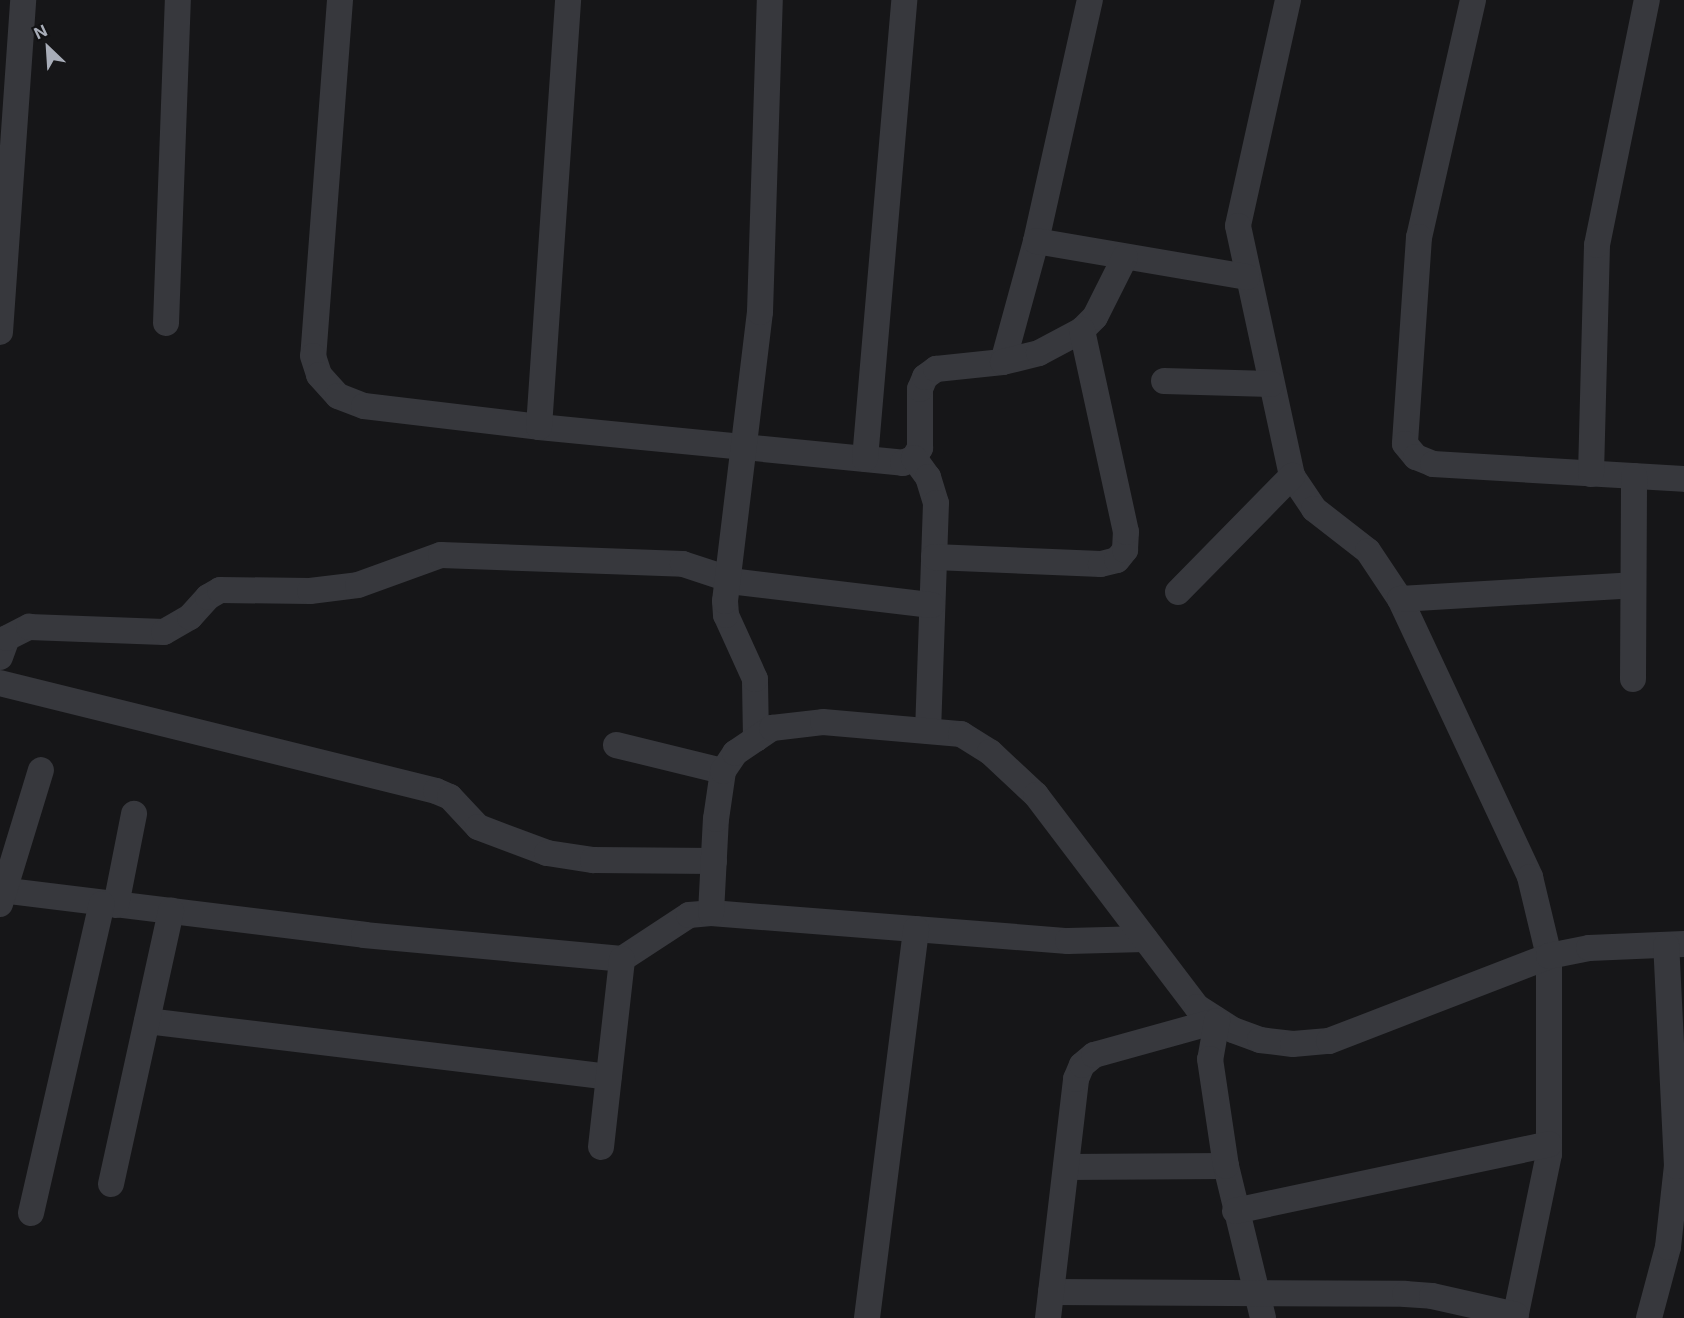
<!DOCTYPE html>
<style>
body{margin:0}
#map{position:relative;width:1684px;height:1318px;overflow:hidden;background:#161618;font-family:Inter,sans-serif}
div>[style]{position:absolute}
[style*='--x']{left:calc(var(--x)*1px);top:calc(var(--y)*1px);width:calc(var(--w)*1px);rotate:calc(var(--a)*1deg)}
.minor>*{height:26px;margin:-13px;padding:0 13px;transform-origin:13px;border-radius:13px;background:#37383d}
span{translate:-50% -50%;white-space:nowrap;text-align:center;line-height:1.15;-webkit-text-stroke:4.5px #111113;paint-order:stroke}
.north{position:absolute;left:18px;top:18px;width:60px;height:60px;-webkit-text-stroke:4px #111113;paint-order:stroke;rotate:335deg;font-size:16px;font-weight:700;line-height:24px;text-align:center;color:#a8adb8}
.north::after{content:'';display:block;margin:auto;width:21px;height:27px;background:#a8adb8;clip-path:polygon(50% 0,100% 100%,50% 72%,0 100%)}
</style>
<div id="map">
<div class="minor">
<div style="--x:340;--y:0;--w:357;--a:94.3"></div>
<div style="--x:313;--y:356;--w:20;--a:72"></div>
<div style="--x:319;--y:375;--w:28;--a:48"></div>
<div style="--x:338;--y:396;--w:28;--a:21"></div>
<div style="--x:364;--y:406;--w:176;--a:6.8"></div>
<div style="--x:539;--y:427;--w:366;--a:5.6"></div>
<div style="--x:903;--y:463;--w:12;--a:-24"></div>
<div style="--x:914;--y:458;--w:12;--a:-59"></div>
<div style="--x:920;--y:448;--w:59;--a:-90"></div>
<div style="--x:920;--y:389;--w:13;--a:-67"></div>
<div style="--x:925;--y:377;--w:14;--a:-36"></div>
<div style="--x:936;--y:369;--w:67;--a:-6"></div>
<div style="--x:1003;--y:362;--w:125;--a:-74.7"></div>
<div style="--x:1036;--y:241;--w:247;--a:-77.4"></div>
<div style="--x:1288;--y:0;--w:231;--a:102.5"></div>
<div style="--x:1238;--y:226;--w:256;--a:77.8"></div>
<div style="--x:1292;--y:476;--w:40;--a:56"></div>
<div style="--x:1314;--y:509;--w:68;--a:37.9"></div>
<div style="--x:1368;--y:551;--w:58;--a:56.3"></div>
<div style="--x:1400;--y:599;--w:307;--a:64.9"></div>
<div style="--x:1530;--y:877;--w:81;--a:76.5"></div>
<div style="--x:1549;--y:956;--w:198;--a:90"></div>
<div style="--x:1549;--y:1154;--w:167;--a:101.7"></div>
<div style="--x:1473;--y:0;--w:243;--a:102.8"></div>
<div style="--x:1419;--y:237;--w:207;--a:93.9"></div>
<div style="--x:1405;--y:444;--w:17;--a:50"></div>
<div style="--x:1416;--y:457;--w:18;--a:22"></div>
<div style="--x:1433;--y:464;--w:251;--a:3.4"></div>
<div style="--x:1036;--y:241;--w:214;--a:9.7"></div>
<div style="--x:166;--y:323;--w:323;--a:-87.9"></div>
<div style="--x:0;--y:332;--w:333;--a:-86"></div>
<div style="--x:1003;--y:362;--w:37;--a:-14"></div>
<div style="--x:1039;--y:353;--w:49;--a:-28.1"></div>
<div style="--x:1082;--y:330;--w:18;--a:-45"></div>
<div style="--x:1095;--y:317;--w:67;--a:-63.4"></div>
<div style="--x:1164;--y:381;--w:107;--a:1.6"></div>
<div style="--x:539;--y:427;--w:428;--a:-86.1"></div>
<div style="--x:914;--y:458;--w:24;--a:54"></div>
<div style="--x:928;--y:477;--w:27;--a:73"></div>
<div style="--x:936;--y:503;--w:228;--a:92"></div>
<div style="--x:865;--y:459;--w:461;--a:-85.1"></div>
<div style="--x:1591;--y:474;--w:229;--a:-88.5"></div>
<div style="--x:1597;--y:245;--w:250;--a:-78.5"></div>
<div style="--x:934;--y:557;--w:167;--a:2.4"></div>
<div style="--x:1101;--y:564;--w:16;--a:-14"></div>
<div style="--x:1117;--y:560;--w:13;--a:-51"></div>
<div style="--x:1125;--y:550;--w:18;--a:-87"></div>
<div style="--x:1126;--y:532;--w:207;--a:-102.3"></div>
<div style="--x:1178;--y:592;--w:163;--a:-45.5"></div>
<div style="--x:1400;--y:599;--w:233;--a:-3.4"></div>
<div style="--x:0;--y:657;--w:20;--a:-70"></div>
<div style="--x:7;--y:638;--w:25;--a:-27"></div>
<div style="--x:29;--y:627;--w:135;--a:2.1"></div>
<div style="--x:164;--y:632;--w:30;--a:-30"></div>
<div style="--x:190;--y:617;--w:27;--a:-48"></div>
<div style="--x:208;--y:597;--w:14;--a:-30"></div>
<div style="--x:220;--y:590;--w:90;--a:0.6"></div>
<div style="--x:310;--y:591;--w:48;--a:-7.1"></div>
<div style="--x:358;--y:585;--w:88;--a:-19.9"></div>
<div style="--x:441;--y:555;--w:242;--a:2.1"></div>
<div style="--x:683;--y:564;--w:58;--a:18.1"></div>
<div style="--x:738;--y:582;--w:195;--a:6.8"></div>
<div style="--x:1633;--y:679;--w:203;--a:-89.7"></div>
<div style="--x:0;--y:683;--w:449;--a:13.9"></div>
<div style="--x:436;--y:791;--w:15;--a:23"></div>
<div style="--x:450;--y:797;--w:41;--a:47"></div>
<div style="--x:478;--y:827;--w:74;--a:20.6"></div>
<div style="--x:547;--y:853;--w:47;--a:8.7"></div>
<div style="--x:593;--y:860;--w:121;--a:0.5"></div>
<div style="--x:756;--y:739;--w:60;--a:-91"></div>
<div style="--x:755;--y:679;--w:70;--a:-114.4"></div>
<div style="--x:726;--y:615;--w:14;--a:-94"></div>
<div style="--x:725;--y:601;--w:291;--a:-83.1"></div>
<div style="--x:760;--y:312;--w:312;--a:-88.2"></div>
<div style="--x:616;--y:745;--w:110;--a:13.7"></div>
<div style="--x:0;--y:890;--w:367;--a:7"></div>
<div style="--x:364;--y:935;--w:259;--a:5.3"></div>
<div style="--x:622;--y:959;--w:80;--a:-33.3"></div>
<div style="--x:689;--y:915;--w:22;--a:-5"></div>
<div style="--x:711;--y:913;--w:358;--a:4.5"></div>
<div style="--x:1068;--y:941;--w:77;--a:-1.5"></div>
<div style="--x:0;--y:904;--w:140;--a:-73"></div>
<div style="--x:116;--y:905;--w:93;--a:-78.8"></div>
<div style="--x:711;--y:913;--w:94;--a:-87"></div>
<div style="--x:716;--y:819;--w:49;--a:-81.7"></div>
<div style="--x:723;--y:771;--w:22;--a:-56"></div>
<div style="--x:735;--y:753;--w:45;--a:-34"></div>
<div style="--x:772;--y:728;--w:51;--a:-6.7"></div>
<div style="--x:823;--y:722;--w:139;--a:5"></div>
<div style="--x:961;--y:734;--w:34;--a:32"></div>
<div style="--x:990;--y:752;--w:63;--a:43.1"></div>
<div style="--x:1036;--y:795;--w:266;--a:52.8"></div>
<div style="--x:1197;--y:1007;--w:43;--a:32.6"></div>
<div style="--x:1233;--y:1030;--w:29;--a:20"></div>
<div style="--x:1260;--y:1040;--w:33;--a:7"></div>
<div style="--x:1293;--y:1044;--w:36;--a:-5"></div>
<div style="--x:1329;--y:1041;--w:236;--a:-21.1"></div>
<div style="--x:1549;--y:956;--w:41;--a:-11.3"></div>
<div style="--x:1589;--y:948;--w:95;--a:-2.4"></div>
<div style="--x:147;--y:1021;--w:465;--a:6.9"></div>
<div style="--x:601;--y:1147;--w:189;--a:-83.6"></div>
<div style="--x:1066;--y:1167;--w:160;--a:-0.4"></div>
<div style="--x:1226;--y:1166;--w:156;--a:76.3"></div>
<div style="--x:111;--y:1184;--w:280;--a:-77.6"></div>
<div style="--x:1235;--y:1211;--w:321;--a:-12"></div>
<div style="--x:31;--y:1213;--w:317;--a:-77.1"></div>
<div style="--x:1051;--y:1292;--w:354;--a:0.3"></div>
<div style="--x:1405;--y:1294;--w:27;--a:4"></div>
<div style="--x:1432;--y:1296;--w:86;--a:12.7"></div>
<div style="--x:867;--y:1318;--w:392;--a:-82.8"></div>
<div style="--x:1048;--y:1318;--w:241;--a:-83.3"></div>
<div style="--x:1076;--y:1079;--w:15;--a:-67"></div>
<div style="--x:1082;--y:1065;--w:16;--a:-40"></div>
<div style="--x:1094;--y:1055;--w:128;--a:-15.5"></div>
<div style="--x:1217;--y:1021;--w:39;--a:100"></div>
<div style="--x:1210;--y:1059;--w:108;--a:81.5"></div>
<div style="--x:1649;--y:1318;--w:73;--a:-75"></div>
<div style="--x:1668;--y:1247;--w:81;--a:-83.7"></div>
<div style="--x:1677;--y:1166;--w:221;--a:-92.8"></div>
</div>
<div class="north">N</div>
</div>
